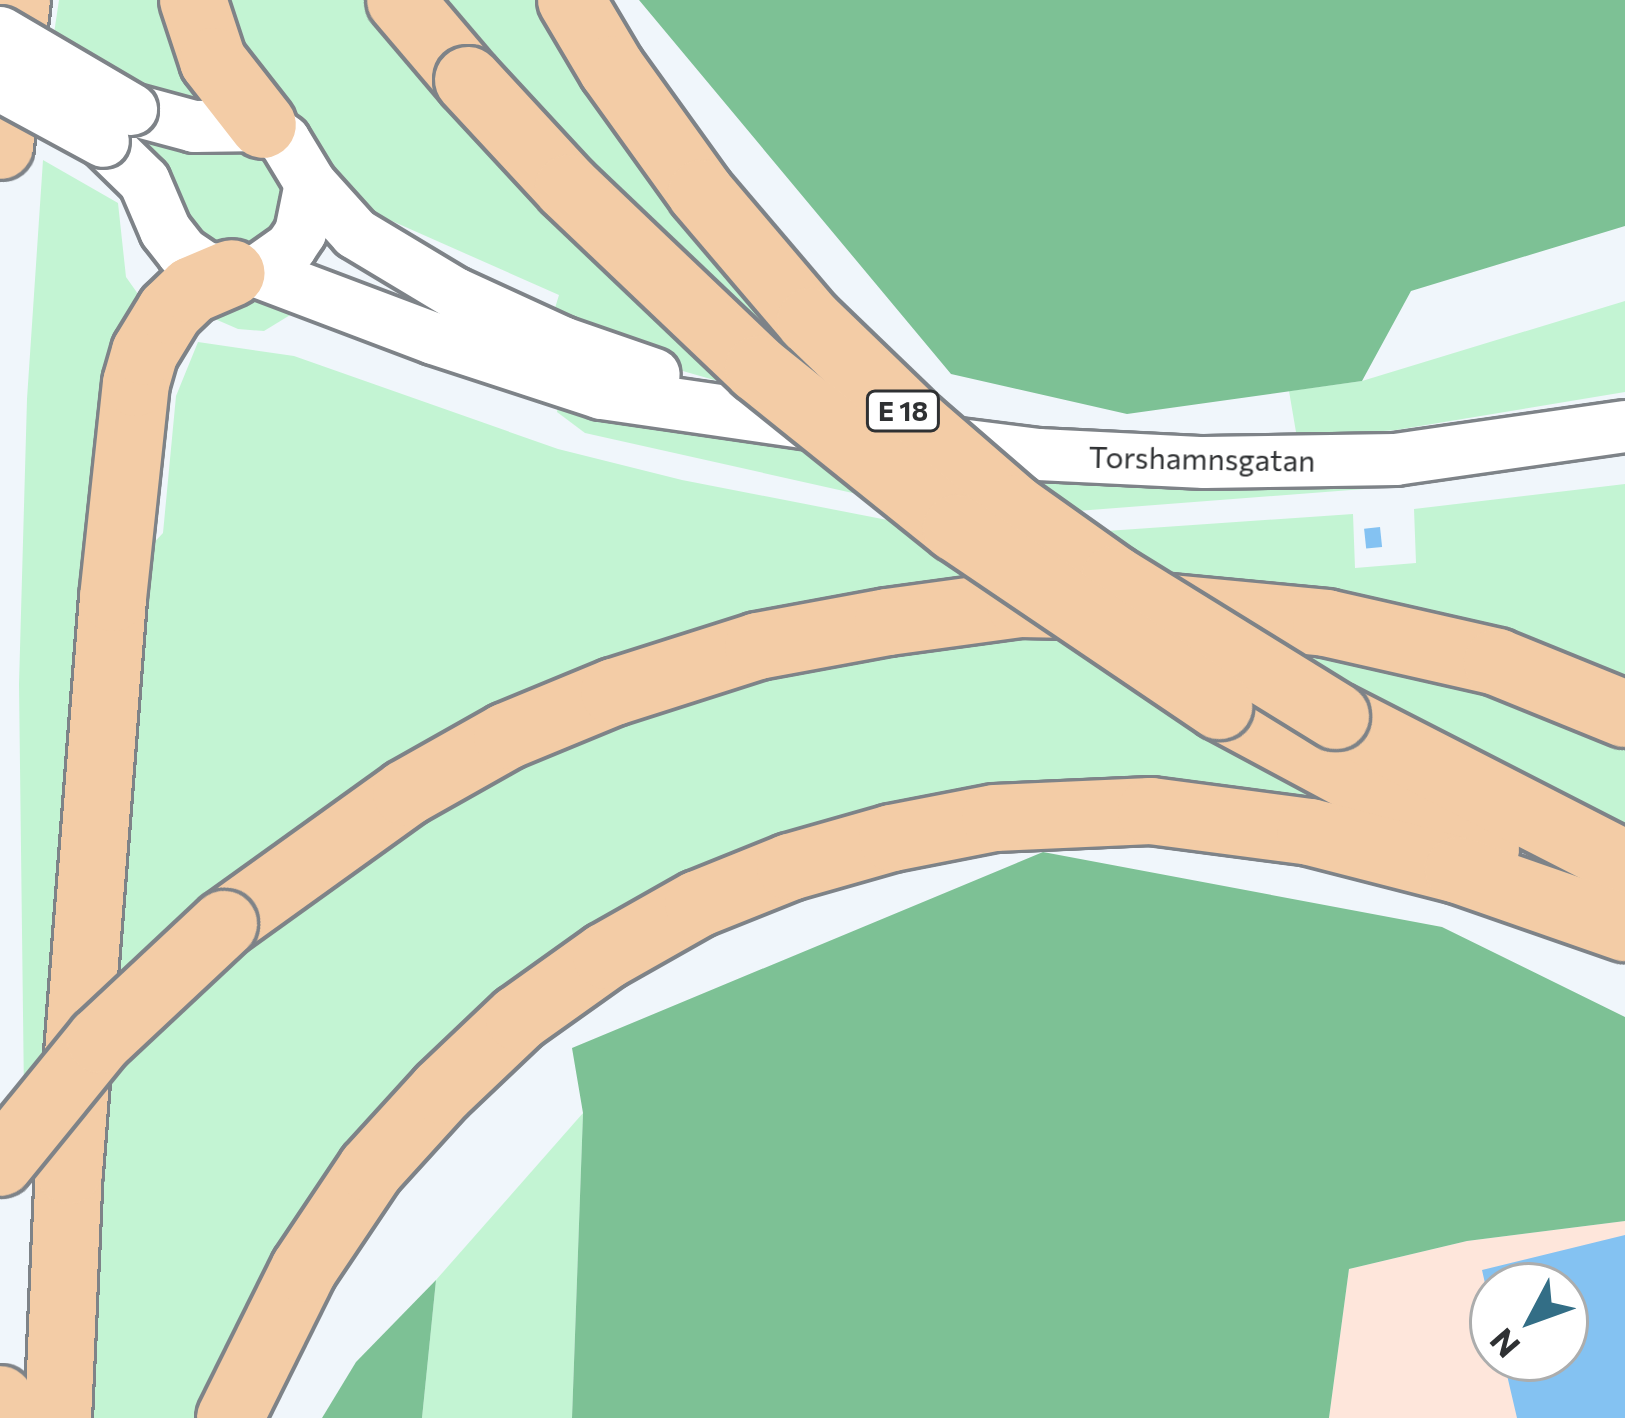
<!DOCTYPE html>
<style>
body{margin:0}
#map{position:relative;width:1625px;height:1418px;overflow:hidden;background:#f0f6fb;font-family:Commissioner,sans-serif}
div>[style]{position:absolute}
.commercial>*{inset:0;background:#fee6db}
.green>*{inset:0;background:#c3f4d3}
.forest>*{inset:0;background:#7dc195}
.building>*{inset:0;background:#84c2f2;transform-origin:0 0}
.roads{filter:drop-shadow(3px 0 #7e8388) drop-shadow(-3px 0 #7e8388) drop-shadow(0 3px #7e8388) drop-shadow(0 -3px #7e8388)}
.secondary>*{height:51px;margin:-25.5px;padding:0 25.5px;transform-origin:25.5px;border-radius:25.5px;background:#fff}
.highway>*{height:66px;margin:-33px;padding:0 33px;transform-origin:33px;border-radius:33px;background:#f3cca6}
.bridges{filter:drop-shadow(3px 0 #7e8388) drop-shadow(-3px 0 #7e8388) drop-shadow(0 3px #7e8388) drop-shadow(0 -3px #7e8388)}
.secondary-bridge>*{height:51px;margin:-25.5px;padding:0 25.5px;transform-origin:25.5px;border-radius:25.5px;background:#fff}
.highway-bridge>*{height:66px;margin:-33px;padding:0 33px;transform-origin:33px;border-radius:33px;background:#f3cca6}
span{translate:-50% -50%;white-space:nowrap;text-align:center;line-height:1.15;-webkit-text-stroke:9px #fff;paint-order:stroke}
.shield-label span{padding:3px 9px;background:#fff;border:3px solid;border-radius:9px;-webkit-text-stroke-width:0}
.shield-label{font-size:27px;color:#2f3133;font-weight:700}
.street-label{font-size:30px;color:#2f3133}
.north{position:absolute;left:1469px;top:1262px;width:120px;height:120px;box-sizing:border-box;background:#fff;border:3px solid #acadad;border-radius:50%;rotate:229deg;font-size:33px;font-weight:700;line-height:48px;text-align:center;color:#2f3133}
.north::after{content:'';display:block;margin:auto;width:42px;height:54px;background:#336e86;clip-path:polygon(50% 0,100% 100%,50% 72%,0 100%)}
</style>
<div id="map">
<div class="commercial">
<div style="clip-path:polygon(evenodd,1625px 1221px,1625px 1418px,1329px 1418px,1349px 1269px,1467px 1241px,1625px 1221px,1493px 1286px,1565px 1286px,1565px 1358px,1493px 1358px,1493px 1286px)"></div>
</div>
<div class="green">
<div style="clip-path:polygon(59px 0,179px 0,223px 104px,161px 100px,53px 40px)"></div>
<div style="clip-path:polygon(209px 0,366px 0,441px 88px,742px 388px,641px 359px,555px 308px,559px 295px,340px 198px,322px 149px,282px 109px)"></div>
<div style="clip-path:polygon(431px 0,546px 0,870px 410px,728px 314px)"></div>
<div style="clip-path:polygon(128px 131px,255px 151px,280px 176px,282px 217px,270px 234px,238px 251px,205px 242px,185px 216px,163px 166px)"></div>
<div style="clip-path:polygon(43px 160px,118px 203px,126px 277px,150px 311px,59px 1055px,24px 1096px,19px 684px,27px 399px)"></div>
<div style="clip-path:polygon(269px 294px,300px 309px,264px 331px,238px 329px,192px 309px,207px 298px)"></div>
<div style="clip-path:polygon(1625px 301px,1625px 392px,1396px 430px,1297px 438px,1289px 391px,1362px 381px)"></div>
<div style="clip-path:polygon(198px 342px,294px 356px,558px 449px,682px 480px,908px 524px,991px 587px,642px 659px,94px 1013px,146px 551px,163px 533px,176px 396px)"></div>
<div style="clip-path:polygon(558px 403px,813px 448px,875px 498px,585px 433px,557px 412px)"></div>
<div style="clip-path:polygon(1016px 477px,1362px 483px,1364px 489px,1064px 512px)"></div>
<div style="clip-path:polygon(1625px 484px,1625px 680px,1168px 583px,1092px 532px,1353px 514px,1355px 568px,1416px 563px,1414px 509px)"></div>
<div style="clip-path:polygon(1055px 630px,1356px 813px,995px 800px,518px 998px,214px 1418px,75px 1418px,89px 1091px,142px 1035px,354px 859px,534px 758px,643px 713px,759px 676px,898px 649px)"></div>
<div style="clip-path:polygon(1262px 643px,1540px 706px,1625px 741px,1625px 829px)"></div>
<div style="clip-path:polygon(583px 1113px,572px 1418px,422px 1418px,436px 1280px)"></div>
</div>
<div class="forest">
<div style="clip-path:polygon(639px 0,1625px 0,1625px 226px,1411px 291px,1362px 381px,1127px 414px,951px 374px)"></div>
<div style="clip-path:polygon(1043px 852px,1442px 927px,1625px 1017px,1625px 1221px,1467px 1241px,1349px 1269px,1329px 1418px,572px 1418px,583px 1113px,572px 1048px)"></div>
<div style="clip-path:polygon(436px 1280px,422px 1418px,322px 1418px,356px 1362px)"></div>
</div>
<div class="building">
<div style="left:1380px;top:527px;width:20px;height:16px;rotate:84deg"></div>
<div style="clip-path:polygon(1625px 1235px,1625px 1418px,1517px 1418px,1503px 1358px,1565px 1358px,1565px 1286px,1493px 1286px,1491px 1310px,1482px 1270px)"></div>
</div>
<div class="roads">
<div class="secondary">
<div style="left:103px;top:141px;width:57px;rotate:44.3deg"></div>
<div style="left:144px;top:181px;width:53px;rotate:66.8deg"></div>
<div style="left:165px;top:230px;width:28px;rotate:52deg"></div>
<div style="left:182px;top:252px;width:29px;rotate:34deg"></div>
<div style="left:206px;top:268px;width:50px;rotate:3.4deg"></div>
<div style="left:256px;top:271px;width:42px;rotate:-35.2deg"></div>
<div style="left:290px;top:247px;width:18px;rotate:-56deg"></div>
<div style="left:300px;top:232px;width:50px;rotate:-78.5deg"></div>
<div style="left:310px;top:183px;width:50px;rotate:-121.2deg"></div>
<div style="left:284px;top:140px;width:26px;rotate:-144deg"></div>
<div style="left:263px;top:125px;width:69px;rotate:179.2deg"></div>
<div style="left:194px;top:126px;width:65px;rotate:-164.9deg"></div>
<div style="left:310px;top:183px;width:67px;rotate:48deg"></div>
<div style="left:355px;top:233px;width:117px;rotate:31deg"></div>
<div style="left:455px;top:293px;width:118px;rotate:24.6deg"></div>
<div style="left:562px;top:342px;width:97px;rotate:19.2deg"></div>
<div style="left:256px;top:271px;width:189px;rotate:20.7deg"></div>
<div style="left:433px;top:338px;width:177px;rotate:18.1deg"></div>
<div style="left:601px;top:393px;width:232px;rotate:8.2deg"></div>
<div style="left:927px;top:440px;width:112px;rotate:7.2deg"></div>
<div style="left:1038px;top:454px;width:166px;rotate:2.8deg"></div>
<div style="left:1204px;top:462px;width:191px;rotate:-0.9deg"></div>
<div style="left:1395px;top:459px;width:232px;rotate:-8.2deg"></div>
</div>
<div class="highway">
<div style="left:193px;top:0;width:64px;rotate:71.8deg"></div>
<div style="left:213px;top:61px;width:81px;rotate:52deg"></div>
<div style="left:400px;top:0;width:105px;rotate:49.6deg"></div>
<div style="left:0;top:146px;width:147px;rotate:-83.4deg"></div>
<div style="left:1219px;top:706px;width:303px;rotate:28.2deg"></div>
<div style="left:1336px;top:716px;width:325px;rotate:27.1deg"></div>
<div style="left:224px;top:924px;width:224px;rotate:-35.7deg"></div>
<div style="left:406px;top:793px;width:116px;rotate:-29.4deg"></div>
<div style="left:507px;top:736px;width:116px;rotate:-22.4deg"></div>
<div style="left:614px;top:692px;width:151px;rotate:-17.7deg"></div>
<div style="left:758px;top:646px;width:132px;rotate:-10.5deg"></div>
<div style="left:888px;top:622px;width:133px;rotate:-7.8deg"></div>
<div style="left:1020px;top:604px;width:141px;rotate:1.2deg"></div>
<div style="left:1161px;top:607px;width:166px;rotate:5.5deg"></div>
<div style="left:1326px;top:623px;width:175px;rotate:12.8deg"></div>
<div style="left:1497px;top:662px;width:138px;rotate:22.1deg"></div>
<div style="left:0;top:1399px;width:19px;rotate:87deg"></div>
<div style="left:58px;top:1418px;width:247px;rotate:-87.5deg"></div>
<div style="left:69px;top:1171px;width:575px;rotate:-85.61deg"></div>
<div style="left:113px;top:598px;width:216px;rotate:-83.9deg"></div>
<div style="left:136px;top:383px;width:32px;rotate:-74deg"></div>
<div style="left:145px;top:352px;width:48px;rotate:-58.6deg"></div>
<div style="left:170px;top:311px;width:30px;rotate:-44deg"></div>
<div style="left:192px;top:290px;width:43px;rotate:-23deg"></div>
<div style="left:230px;top:1418px;width:166px;rotate:-63.6deg"></div>
<div style="left:304px;top:1269px;width:120px;rotate:-56.2deg"></div>
<div style="left:371px;top:1169px;width:105px;rotate:-47.7deg"></div>
<div style="left:442px;top:1091px;width:106px;rotate:-43.5deg"></div>
<div style="left:519px;top:1018px;width:107px;rotate:-35.5deg"></div>
<div style="left:606px;top:956px;width:106px;rotate:-29.5deg"></div>
<div style="left:698px;top:904px;width:99px;rotate:-21.9deg"></div>
<div style="left:790px;top:867px;width:106px;rotate:-15.9deg"></div>
<div style="left:892px;top:838px;width:105px;rotate:-11deg"></div>
<div style="left:995px;top:818px;width:156px;rotate:-2.6deg"></div>
<div style="left:1151px;top:811px;width:160px;rotate:7.5deg"></div>
<div style="left:1310px;top:832px;width:153px;rotate:14.4deg"></div>
<div style="left:1458px;top:870px;width:177px;rotate:19.2deg"></div>
</div>
</div>
<div class="bridges">
<div class="secondary-bridge">
<div style="left:0;top:32px;width:152px;rotate:30.4deg"></div>
<div style="left:0;top:85px;width:117px;rotate:28.5deg"></div>
</div>
<div class="highway-bridge">
<div style="left:571px;top:0;width:80px;rotate:59.3deg"></div>
<div style="left:612px;top:69px;width:153px;rotate:54.3deg"></div>
<div style="left:701px;top:193px;width:168px;rotate:49.6deg"></div>
<div style="left:810px;top:321px;width:149px;rotate:43.9deg"></div>
<div style="left:917px;top:424px;width:128px;rotate:40.9deg"></div>
<div style="left:1014px;top:508px;width:123px;rotate:35.4deg"></div>
<div style="left:1114px;top:579px;width:261px;rotate:31.7deg"></div>
<div style="left:468px;top:80px;width:147px;rotate:47.2deg"></div>
<div style="left:568px;top:188px;width:262px;rotate:43.6deg"></div>
<div style="left:758px;top:369px;width:254px;rotate:38.8deg"></div>
<div style="left:956px;top:528px;width:318px;rotate:34.1deg"></div>
<div style="left:0;top:1163px;width:159px;rotate:-50.9deg"></div>
<div style="left:100px;top:1040px;width:170px;rotate:-43.1deg"></div>
</div>
</div>
<div class="shield-label">
<span style="left:903px;top:411px">E 18</span>
</div>
<div class="street-label">
<span style="left:1202px;top:458px;rotate:1deg">Torshamnsgatan</span>
</div>
<div class="north">N</div>
</div>
